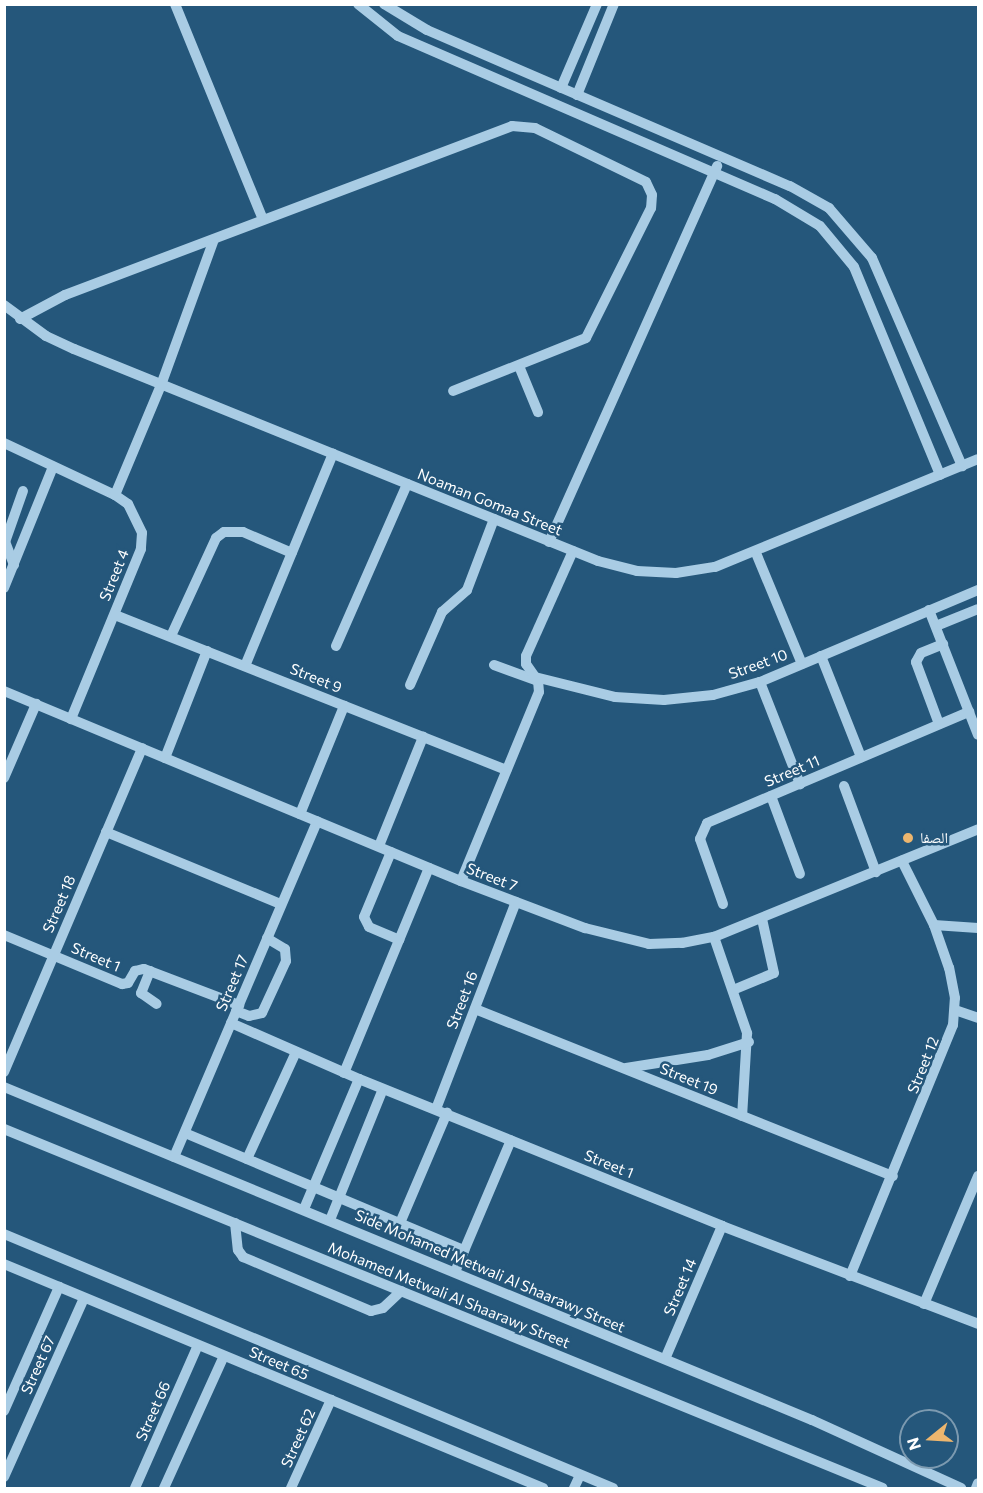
<!DOCTYPE html>
<meta charset="utf-8">
<style>
body{margin:0}
#map{position:relative;width:983px;height:1493px;overflow:hidden;background:#25577b;font-family:Commissioner,"Noto Naskh Arabic",sans-serif}
div>[style]{position:absolute}
.minor>*{height:10px;margin:-5px;padding:0 5px;transform-origin:5px;border-radius:5px;background:#a9cce4}
.dots>*{width:16px;height:16px;translate:-50% -50%;box-sizing:border-box;border:3px solid #25577b;border-radius:50%}
span{translate:-50% -50%;white-space:nowrap;text-align:center;line-height:1.15;-webkit-text-stroke:5px #25577b;paint-order:stroke}
.street-label{font-size:15px;color:#fff}
.poi-label{font-size:15px;color:#fff}
.left{translate:0 -50%;text-align:left}
.frame{position:absolute;inset:0;border:6px solid #fff;pointer-events:none}
.north{position:absolute;left:899px;top:1409px;width:60px;height:60px;box-sizing:border-box;background:#25577b;border:2px solid #7c9ab0;border-radius:50%;rotate:252deg;font-size:16px;font-weight:700;line-height:24px;text-align:center;color:#fff}
.north::after{content:'';display:block;margin:auto;width:21px;height:27px;background:#edb66e;clip-path:polygon(50% 0,100% 100%,50% 72%,0 100%)}
</style>
<div id="map">
<div class="minor">
<div style="left:175px;top:4px;width:233px;rotate:67.8deg"></div>
<div style="left:358px;top:4px;width:51px;rotate:38.7deg"></div>
<div style="left:398px;top:36px;width:411px;rotate:23.4deg"></div>
<div style="left:775px;top:199px;width:52px;rotate:31deg"></div>
<div style="left:820px;top:226px;width:53px;rotate:50.3deg"></div>
<div style="left:854px;top:267px;width:225px;rotate:67.5deg"></div>
<div style="left:384px;top:4px;width:50px;rotate:31.2deg"></div>
<div style="left:427px;top:30px;width:395px;rotate:23.3deg"></div>
<div style="left:790px;top:186px;width:45px;rotate:29.4deg"></div>
<div style="left:829px;top:208px;width:66px;rotate:49.3deg"></div>
<div style="left:872px;top:258px;width:227px;rotate:66.6deg"></div>
<div style="left:561px;top:88px;width:91px;rotate:-66.8deg"></div>
<div style="left:577px;top:95px;width:98px;rotate:-67.9deg"></div>
<div style="left:4px;top:305px;width:52px;rotate:36.4deg"></div>
<div style="left:46px;top:336px;width:31px;rotate:25deg"></div>
<div style="left:74px;top:349px;width:565px;rotate:22.03deg"></div>
<div style="left:598px;top:561px;width:40px;rotate:14.4deg"></div>
<div style="left:637px;top:571px;width:39px;rotate:3deg"></div>
<div style="left:676px;top:573px;width:39px;rotate:-9deg"></div>
<div style="left:715px;top:567px;width:284px;rotate:-22.3deg"></div>
<div style="left:20px;top:319px;width:51px;rotate:-28.1deg"></div>
<div style="left:65px;top:295px;width:478px;rotate:-20.7deg"></div>
<div style="left:512px;top:126px;width:23px;rotate:5deg"></div>
<div style="left:535px;top:128px;width:123px;rotate:25.9deg"></div>
<div style="left:646px;top:182px;width:14px;rotate:65deg"></div>
<div style="left:652px;top:195px;width:13px;rotate:94deg"></div>
<div style="left:651px;top:208px;width:145px;rotate:116.6deg"></div>
<div style="left:586px;top:338px;width:143px;rotate:158.3deg"></div>
<div style="left:519px;top:366px;width:50px;rotate:67.6deg"></div>
<div style="left:4px;top:443px;width:123px;rotate:25.1deg"></div>
<div style="left:115px;top:495px;width:16px;rotate:35deg"></div>
<div style="left:128px;top:504px;width:32px;rotate:64deg"></div>
<div style="left:142px;top:533px;width:16px;rotate:94deg"></div>
<div style="left:141px;top:549px;width:184px;rotate:112.4deg"></div>
<div style="left:115px;top:495px;width:119px;rotate:-67.3deg"></div>
<div style="left:161px;top:385px;width:155px;rotate:-70deg"></div>
<div style="left:549px;top:542px;width:412px;rotate:-65.9deg"></div>
<div style="left:756px;top:553px;width:120px;rotate:67.5deg"></div>
<div style="left:14px;top:565px;width:25px;rotate:-111deg"></div>
<div style="left:5px;top:542px;width:54px;rotate:-70.6deg"></div>
<div style="left:4px;top:588px;width:131px;rotate:-68deg"></div>
<div style="left:929px;top:610px;width:134px;rotate:68.6deg"></div>
<div style="left:115px;top:615px;width:421px;rotate:21.6deg"></div>
<div style="left:936px;top:626px;width:45px;rotate:-22deg"></div>
<div style="left:171px;top:636px;width:108px;rotate:-65.3deg"></div>
<div style="left:216px;top:538px;width:10px;rotate:-37deg"></div>
<div style="left:224px;top:532px;width:19px"></div>
<div style="left:243px;top:532px;width:53px;rotate:23.2deg"></div>
<div style="left:336px;top:646px;width:177px;rotate:-66.3deg"></div>
<div style="left:821px;top:656px;width:109px;rotate:68.4deg"></div>
<div style="left:494px;top:665px;width:47px;rotate:20deg"></div>
<div style="left:245px;top:666px;width:230px;rotate:-67.5deg"></div>
<div style="left:535px;top:677px;width:82px;rotate:14deg"></div>
<div style="left:615px;top:697px;width:49px;rotate:3.5deg"></div>
<div style="left:664px;top:700px;width:49px;rotate:-5.8deg"></div>
<div style="left:713px;top:695px;width:49px;rotate:-15.5deg"></div>
<div style="left:760px;top:682px;width:237px;rotate:-22.9deg"></div>
<div style="left:760px;top:682px;width:110px;rotate:68.6deg"></div>
<div style="left:410px;top:685px;width:80px;rotate:-66.3deg"></div>
<div style="left:442px;top:612px;width:33px;rotate:-41deg"></div>
<div style="left:467px;top:590px;width:76px;rotate:-69.2deg"></div>
<div style="left:4px;top:691px;width:495px;rotate:22.6deg"></div>
<div style="left:461px;top:881px;width:133px;rotate:20.8deg"></div>
<div style="left:585px;top:928px;width:66px;rotate:14deg"></div>
<div style="left:649px;top:944px;width:33px;rotate:-2deg"></div>
<div style="left:682px;top:943px;width:33px;rotate:-11deg"></div>
<div style="left:714px;top:937px;width:285px;rotate:-22.2deg"></div>
<div style="left:939px;top:724px;width:66px;rotate:-110.4deg"></div>
<div style="left:916px;top:662px;width:10px;rotate:-61deg"></div>
<div style="left:921px;top:653px;width:24px;rotate:-22deg"></div>
<div style="left:165px;top:758px;width:115px;rotate:-68.6deg"></div>
<div style="left:4px;top:778px;width:81px;rotate:-66.6deg"></div>
<div style="left:844px;top:786px;width:92px;rotate:69.6deg"></div>
<div style="left:771px;top:796px;width:83px;rotate:69.6deg"></div>
<div style="left:300px;top:814px;width:117px;rotate:-67.8deg"></div>
<div style="left:106px;top:832px;width:189px;rotate:22.4deg"></div>
<div style="left:379px;top:846px;width:118px;rotate:-68deg"></div>
<div style="left:391px;top:852px;width:70px;rotate:112.6deg"></div>
<div style="left:364px;top:917px;width:11px;rotate:63deg"></div>
<div style="left:369px;top:927px;width:33px;rotate:23deg"></div>
<div style="left:461px;top:881px;width:204px;rotate:-67.6deg"></div>
<div style="left:539px;top:692px;width:11px;rotate:-95deg"></div>
<div style="left:538px;top:681px;width:21px;rotate:-125deg"></div>
<div style="left:526px;top:664px;width:8px;rotate:-90deg"></div>
<div style="left:526px;top:656px;width:115px;rotate:-65.9deg"></div>
<div style="left:723px;top:904px;width:69px;rotate:-109.5deg"></div>
<div style="left:700px;top:839px;width:17px;rotate:-66deg"></div>
<div style="left:707px;top:823px;width:285px;rotate:-23deg"></div>
<div style="left:934px;top:925px;width:44px;rotate:3.9deg"></div>
<div style="left:4px;top:935px;width:128px;rotate:22.6deg"></div>
<div style="left:122px;top:984px;width:6px;rotate:-9deg"></div>
<div style="left:128px;top:983px;width:14px;rotate:-60deg"></div>
<div style="left:135px;top:971px;width:9px;rotate:-13deg"></div>
<div style="left:144px;top:969px;width:102px;rotate:20.8deg"></div>
<div style="left:714px;top:937px;width:102px;rotate:71deg"></div>
<div style="left:747px;top:1033px;width:83px;rotate:93.4deg"></div>
<div style="left:150px;top:971px;width:24px;rotate:112deg"></div>
<div style="left:141px;top:993px;width:19px;rotate:35deg"></div>
<div style="left:733px;top:990px;width:44px;rotate:-22.5deg"></div>
<div style="left:774px;top:973px;width:55px;rotate:-102.5deg"></div>
<div style="left:475px;top:1009px;width:450px;rotate:21.8deg"></div>
<div style="left:955px;top:1010px;width:24px;rotate:19deg"></div>
<div style="left:236px;top:1011px;width:14px;rotate:21deg"></div>
<div style="left:249px;top:1016px;width:13px;rotate:-13deg"></div>
<div style="left:262px;top:1013px;width:57px;rotate:-65.2deg"></div>
<div style="left:286px;top:961px;width:12px;rotate:-95deg"></div>
<div style="left:285px;top:949px;width:21px;rotate:-149deg"></div>
<div style="left:231px;top:1023px;width:140px;rotate:23.6deg"></div>
<div style="left:359px;top:1079px;width:392px;rotate:22deg"></div>
<div style="left:722px;top:1226px;width:274px;rotate:20.9deg"></div>
<div style="left:626px;top:1068px;width:83px;rotate:-9deg"></div>
<div style="left:708px;top:1055px;width:43px;rotate:-17.6deg"></div>
<div style="left:4px;top:1072px;width:352px;rotate:-66.9deg"></div>
<div style="left:344px;top:1073px;width:222px;rotate:-67.5deg"></div>
<div style="left:4px;top:1087px;width:874px;rotate:22.4deg"></div>
<div style="left:812px;top:1420px;width:164px;rotate:24.5deg"></div>
<div style="left:436px;top:1109px;width:222px;rotate:-68.9deg"></div>
<div style="left:4px;top:1129px;width:949px;rotate:22.22deg"></div>
<div style="left:185px;top:1133px;width:303px;rotate:22.8deg"></div>
<div style="left:174px;top:1157px;width:365px;rotate:-66.9deg"></div>
<div style="left:247px;top:1159px;width:118px;rotate:-65.4deg"></div>
<div style="left:304px;top:1209px;width:141px;rotate:-67.1deg"></div>
<div style="left:330px;top:1220px;width:141px;rotate:-68deg"></div>
<div style="left:235px;top:1223px;width:27px;rotate:84deg"></div>
<div style="left:238px;top:1250px;width:9px;rotate:54deg"></div>
<div style="left:243px;top:1257px;width:139px;rotate:22.9deg"></div>
<div style="left:371px;top:1311px;width:12px;rotate:-14deg"></div>
<div style="left:383px;top:1308px;width:25px;rotate:-43deg"></div>
<div style="left:400px;top:1223px;width:120px;rotate:-66.9deg"></div>
<div style="left:4px;top:1234px;width:660px;rotate:22.64deg"></div>
<div style="left:4px;top:1264px;width:584px;rotate:22.57deg"></div>
<div style="left:455px;top:1272px;width:143px;rotate:-67deg"></div>
<div style="left:850px;top:1276px;width:271px;rotate:-67.7deg"></div>
<div style="left:953px;top:1025px;width:27px;rotate:-86deg"></div>
<div style="left:955px;top:998px;width:31px;rotate:-101deg"></div>
<div style="left:949px;top:968px;width:46px;rotate:-109.2deg"></div>
<div style="left:934px;top:925px;width:72px;rotate:-116.6deg"></div>
<div style="left:924px;top:1304px;width:139px;rotate:-67.1deg"></div>
<div style="left:665px;top:1359px;width:145px;rotate:-66.8deg"></div>
<div style="left:4px;top:1411px;width:136px;rotate:-66.1deg"></div>
<div style="left:4px;top:1477px;width:196px;rotate:-65.9deg"></div>
<div style="left:135px;top:1488px;width:156px;rotate:-66.2deg"></div>
<div style="left:164px;top:1488px;width:145px;rotate:-65.6deg"></div>
<div style="left:291px;top:1488px;width:97px;rotate:-65.6deg"></div>
<div style="left:574px;top:1488px;width:14px;rotate:-65deg"></div>
<div style="left:976px;top:1488px;width:5px;rotate:-68deg"></div>
</div>
<div class="dots">
<div style="left:908px;top:838px;background:#edb66e"></div>
</div>
<div class="street-label">
<span style="left:490px;top:502px;rotate:22deg">Noaman Gomaa Street</span>
<span style="left:114px;top:575px;rotate:-68deg">Street 4</span>
<span style="left:758px;top:664px;rotate:-20deg">Street 10</span>
<span style="left:316px;top:678px;rotate:22deg">Street 9</span>
<span style="left:792px;top:771px;rotate:-23deg">Street 11</span>
<span style="left:492px;top:877px;rotate:21deg">Street 7</span>
<span style="left:59px;top:904px;rotate:-67deg">Street 18</span>
<span style="left:96px;top:957px;rotate:23deg">Street 1</span>
<span style="left:232px;top:983px;rotate:-67deg">Street 17</span>
<span style="left:462px;top:1000px;rotate:-69deg">Street 16</span>
<span style="left:923px;top:1065px;rotate:-68deg">Street 12</span>
<span style="left:689px;top:1079px;rotate:22deg">Street 19</span>
<span style="left:609px;top:1164px;rotate:22deg">Street 1</span>
<span style="left:490px;top:1271px;rotate:23deg">Side Mohamed Metwali Al Shaarawy Street</span>
<span style="left:680px;top:1287px;rotate:-67deg">Street 14</span>
<span style="left:449px;top:1295px;rotate:22deg">Mohamed Metwali Al Shaarawy Street</span>
<span style="left:279px;top:1363px;rotate:23deg">Street 65</span>
<span style="left:38px;top:1365px;rotate:-66deg">Street 67</span>
<span style="left:153px;top:1411px;rotate:-66deg">Street 66</span>
<span style="left:298px;top:1438px;rotate:-66deg">Street 62</span>
</div>
<div class="poi-label">
<span class="left" style="left:920px;top:838px">الصفا</span>
</div>
<div class="frame"></div>
<div class="north">N</div>
</div>
